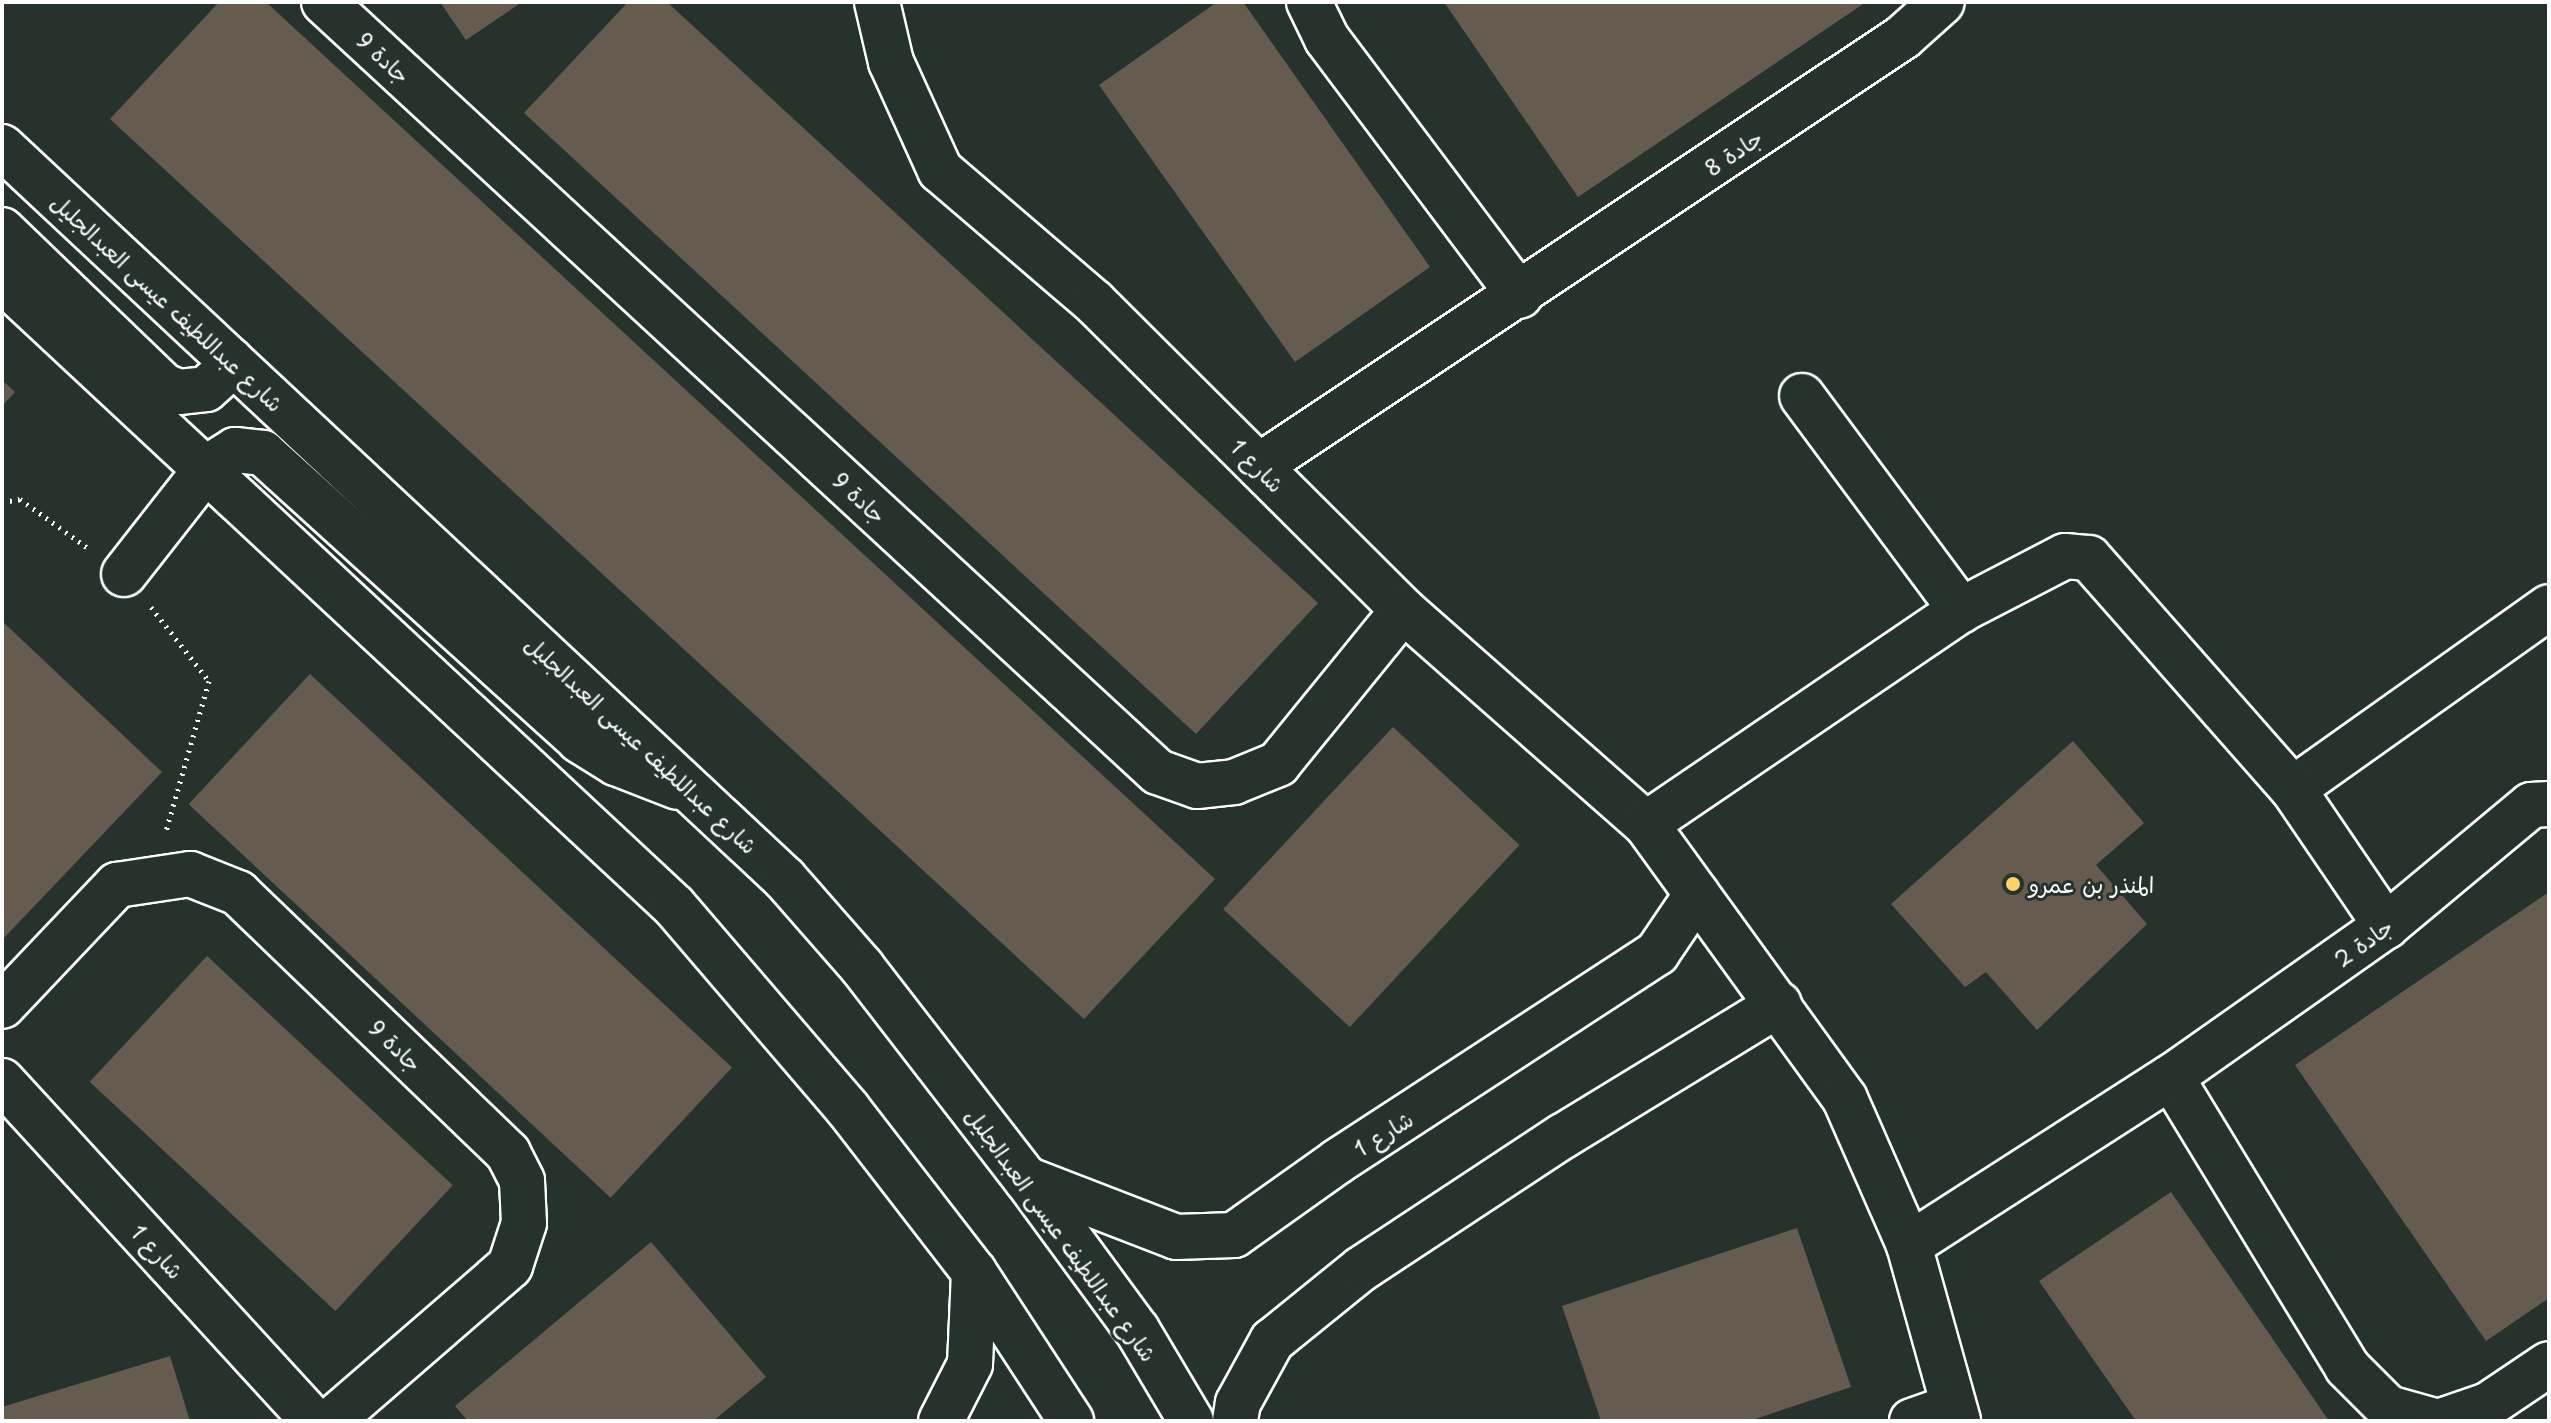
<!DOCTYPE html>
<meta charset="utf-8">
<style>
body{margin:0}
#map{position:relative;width:2551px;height:1423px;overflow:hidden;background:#26332d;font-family:"Playpen Sans","Playpen Sans Arabic",sans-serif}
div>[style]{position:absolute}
.building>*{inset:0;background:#655c4f;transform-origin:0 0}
.path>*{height:5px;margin-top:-2.5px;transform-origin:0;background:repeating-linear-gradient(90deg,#fff 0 2px,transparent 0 8px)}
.roads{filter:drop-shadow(2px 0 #fff) drop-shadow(-2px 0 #fff) drop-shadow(0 2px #fff) drop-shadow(0 -2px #fff)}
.minor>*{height:44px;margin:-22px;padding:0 22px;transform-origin:22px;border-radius:22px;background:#26332d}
.major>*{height:44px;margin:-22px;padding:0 22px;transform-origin:22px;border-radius:22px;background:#26332d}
.dots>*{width:22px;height:22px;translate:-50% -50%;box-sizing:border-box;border:4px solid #26332d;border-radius:50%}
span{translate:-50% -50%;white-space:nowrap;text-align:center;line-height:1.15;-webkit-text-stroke:6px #26332d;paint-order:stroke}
.street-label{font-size:22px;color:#fff}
.poi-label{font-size:22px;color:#fff}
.left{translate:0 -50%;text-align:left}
.frame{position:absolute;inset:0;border:4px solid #fff;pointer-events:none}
</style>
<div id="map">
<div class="building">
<div style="clip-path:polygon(219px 2px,266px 2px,1215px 879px,1084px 1019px,110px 119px)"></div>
<div style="clip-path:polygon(440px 2px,522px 2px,466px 40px)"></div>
<div style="clip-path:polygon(628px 2px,667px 2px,1318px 603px,1196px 734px,524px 113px)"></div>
<div style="clip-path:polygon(1217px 2px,1243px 2px,1430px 267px,1295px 362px,1099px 85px)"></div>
<div style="clip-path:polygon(1444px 2px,1866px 2px,1578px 197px)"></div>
<div style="clip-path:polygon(2px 380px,15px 392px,2px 406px)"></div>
<div style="clip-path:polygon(2px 621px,162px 772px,2px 940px)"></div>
<div style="left:310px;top:674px;width:577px;height:178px;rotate:43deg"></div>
<div style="left:1393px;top:727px;width:173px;height:249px;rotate:43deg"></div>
<div style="clip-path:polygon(2073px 741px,2144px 823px,2096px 865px,2147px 924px,2037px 1030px,1986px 972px,1965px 987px,1891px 904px)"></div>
<div style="clip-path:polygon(2549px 892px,2549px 1298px,2486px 1341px,2295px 1065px)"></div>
<div style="left:207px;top:956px;width:336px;height:172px;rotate:43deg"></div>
<div style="clip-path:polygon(2171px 1192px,2270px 1335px,2329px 1421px,2136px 1421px,2086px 1349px,2039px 1281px)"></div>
<div style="clip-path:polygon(1797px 1228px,1851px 1387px,1749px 1421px,1601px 1421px,1562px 1306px)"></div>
<div style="clip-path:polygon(651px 1242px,766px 1377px,713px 1421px,468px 1421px,455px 1406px)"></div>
<div style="clip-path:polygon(170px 1356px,190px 1421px,2px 1421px,2px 1407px)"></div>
</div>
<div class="path">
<div style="left:2px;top:502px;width:18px;rotate:-9deg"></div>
<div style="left:20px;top:499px;width:85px;rotate:35.9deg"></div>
<div style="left:151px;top:607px;width:94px;rotate:51.9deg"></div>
<div style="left:209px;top:681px;width:156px;rotate:106deg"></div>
</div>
<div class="roads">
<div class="minor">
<div style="left:324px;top:2px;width:1135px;rotate:42.72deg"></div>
<div style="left:1158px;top:772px;width:41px;rotate:19.7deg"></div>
<div style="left:1197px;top:786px;width:37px;rotate:-6deg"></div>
<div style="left:1234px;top:782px;width:48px;rotate:-22.2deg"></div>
<div style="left:1278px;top:764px;width:198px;rotate:-50.9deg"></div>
<div style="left:877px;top:2px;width:62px;rotate:76.9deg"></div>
<div style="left:891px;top:62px;width:119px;rotate:65.6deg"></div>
<div style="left:940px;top:170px;width:203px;rotate:40.6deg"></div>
<div style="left:1094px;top:302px;width:436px;rotate:44.9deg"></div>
<div style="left:1403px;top:610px;width:324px;rotate:41.4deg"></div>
<div style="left:1646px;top:824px;width:339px;rotate:54.1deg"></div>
<div style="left:1845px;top:1099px;width:159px;rotate:66.3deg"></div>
<div style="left:1909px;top:1245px;width:183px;rotate:74.4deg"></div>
<div style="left:1309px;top:2px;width:41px;rotate:64.1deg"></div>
<div style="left:1327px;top:39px;width:321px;rotate:53.1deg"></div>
<div style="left:1802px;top:396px;width:267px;rotate:53.4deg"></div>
<div style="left:1259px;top:466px;width:774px;rotate:-33.67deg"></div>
<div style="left:1903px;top:37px;width:52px;rotate:-41.9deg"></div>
<div style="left:124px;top:574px;width:136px;rotate:-51.9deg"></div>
<div style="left:2293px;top:789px;width:314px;rotate:-35.4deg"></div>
<div style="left:1646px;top:824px;width:381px;rotate:-34.2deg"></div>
<div style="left:1961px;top:610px;width:117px;rotate:-27.4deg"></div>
<div style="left:2065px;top:556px;width:24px;rotate:5deg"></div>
<div style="left:2089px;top:558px;width:308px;rotate:48.6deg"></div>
<div style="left:2293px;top:789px;width:166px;rotate:55.8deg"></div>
<div style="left:2px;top:1006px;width:167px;rotate:-46.5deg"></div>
<div style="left:117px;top:885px;width:74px;rotate:-8.6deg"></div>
<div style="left:190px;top:874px;width:52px;rotate:21.6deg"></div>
<div style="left:238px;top:893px;width:375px;rotate:43.9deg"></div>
<div style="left:508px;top:1153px;width:31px;rotate:63deg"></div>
<div style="left:522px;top:1181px;width:42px;rotate:87.3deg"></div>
<div style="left:524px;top:1223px;width:45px;rotate:108deg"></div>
<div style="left:510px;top:1266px;width:237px;rotate:139.1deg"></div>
<div style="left:2171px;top:1077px;width:339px;rotate:58.7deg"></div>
<div style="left:2347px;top:1367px;width:58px;rotate:45deg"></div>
<div style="left:2388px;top:1408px;width:49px;rotate:15.5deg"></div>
<div style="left:2px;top:1081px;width:461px;rotate:47.5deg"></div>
<div style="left:1026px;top:1179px;width:161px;rotate:21.1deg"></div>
<div style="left:1176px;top:1237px;width:58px;rotate:-2deg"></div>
<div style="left:1234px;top:1235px;width:128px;rotate:-35.4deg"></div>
<div style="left:1338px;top:1161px;width:381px;rotate:-33.1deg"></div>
<div style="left:1657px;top:953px;width:71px;rotate:-55.9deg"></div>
<div style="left:1909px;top:1245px;width:311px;rotate:-32.7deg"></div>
<div style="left:2171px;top:1077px;width:263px;rotate:-35.1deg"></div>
<div style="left:2386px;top:926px;width:189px;rotate:-39.8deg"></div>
<div style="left:2531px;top:805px;width:18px;rotate:-3deg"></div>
<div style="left:941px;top:1421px;width:64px;rotate:-63deg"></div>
<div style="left:970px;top:1364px;width:92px;rotate:-87.5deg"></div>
<div style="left:1235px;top:1421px;width:18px;rotate:-81deg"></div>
<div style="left:1238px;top:1403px;width:71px;rotate:-61.3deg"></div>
<div style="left:1272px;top:1341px;width:114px;rotate:-39deg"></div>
<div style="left:1361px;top:1269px;width:242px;rotate:-33.4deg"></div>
<div style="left:1563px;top:1136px;width:253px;rotate:-31.4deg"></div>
<div style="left:1912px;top:1421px;width:42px;rotate:-19.3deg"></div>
<div style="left:2441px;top:1421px;width:50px;rotate:-18.8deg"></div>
<div style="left:2488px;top:1405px;width:73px;rotate:-33.9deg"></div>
</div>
<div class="major">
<div style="left:2px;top:147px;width:1072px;rotate:43.07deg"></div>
<div style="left:785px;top:879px;width:117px;rotate:48.8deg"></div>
<div style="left:862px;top:967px;width:268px;rotate:52.3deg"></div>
<div style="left:1026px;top:1179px;width:187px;rotate:53.7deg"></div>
<div style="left:1137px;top:1330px;width:106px;rotate:59.3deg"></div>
<div style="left:2px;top:230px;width:225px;rotate:43.9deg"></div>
<div style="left:164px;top:386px;width:16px;rotate:22deg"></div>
<div style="left:179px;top:392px;width:27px;rotate:-6deg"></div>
<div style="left:206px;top:389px;width:25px;rotate:-42deg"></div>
<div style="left:225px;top:372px;width:13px;rotate:-67deg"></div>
<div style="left:2px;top:280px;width:918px;rotate:42.97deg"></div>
<div style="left:674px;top:906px;width:267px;rotate:49.4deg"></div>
<div style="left:848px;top:1109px;width:206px;rotate:52.3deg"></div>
<div style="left:974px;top:1272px;width:178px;rotate:56.9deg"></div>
<div style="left:208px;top:467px;width:32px;rotate:-32deg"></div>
<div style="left:235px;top:450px;width:28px;rotate:6deg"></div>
<div style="left:263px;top:453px;width:427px;rotate:42.2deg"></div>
<div style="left:579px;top:740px;width:44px;rotate:31.9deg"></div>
<div style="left:616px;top:763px;width:66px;rotate:21.2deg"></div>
</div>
</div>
<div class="dots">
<div style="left:2013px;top:884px;background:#ffd166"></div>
</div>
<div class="street-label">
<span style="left:384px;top:57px;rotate:43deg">جادة 9</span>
<span style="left:1733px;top:152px;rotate:-34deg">جادة 8</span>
<span style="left:168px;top:302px;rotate:43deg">شارع عبداللطيف عيسى العبدالجليل</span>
<span style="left:1258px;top:465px;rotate:45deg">شارع 1</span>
<span style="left:860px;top:497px;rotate:43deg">جادة 9</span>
<span style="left:642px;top:744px;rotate:43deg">شارع عبداللطيف عيسى العبدالجليل</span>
<span style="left:2363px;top:942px;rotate:-36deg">جادة 2</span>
<span style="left:396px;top:1045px;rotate:44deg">جادة 9</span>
<span style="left:1383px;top:1133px;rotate:-32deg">شارع 1</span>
<span style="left:1062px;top:1234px;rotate:54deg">شارع عبداللطيف عيسى العبدالجليل</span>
<span style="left:158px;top:1251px;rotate:47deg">شارع 1</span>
</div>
<div class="poi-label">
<span class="left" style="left:2029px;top:884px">المنذر بن عمرو</span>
</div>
<div class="frame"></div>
</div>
